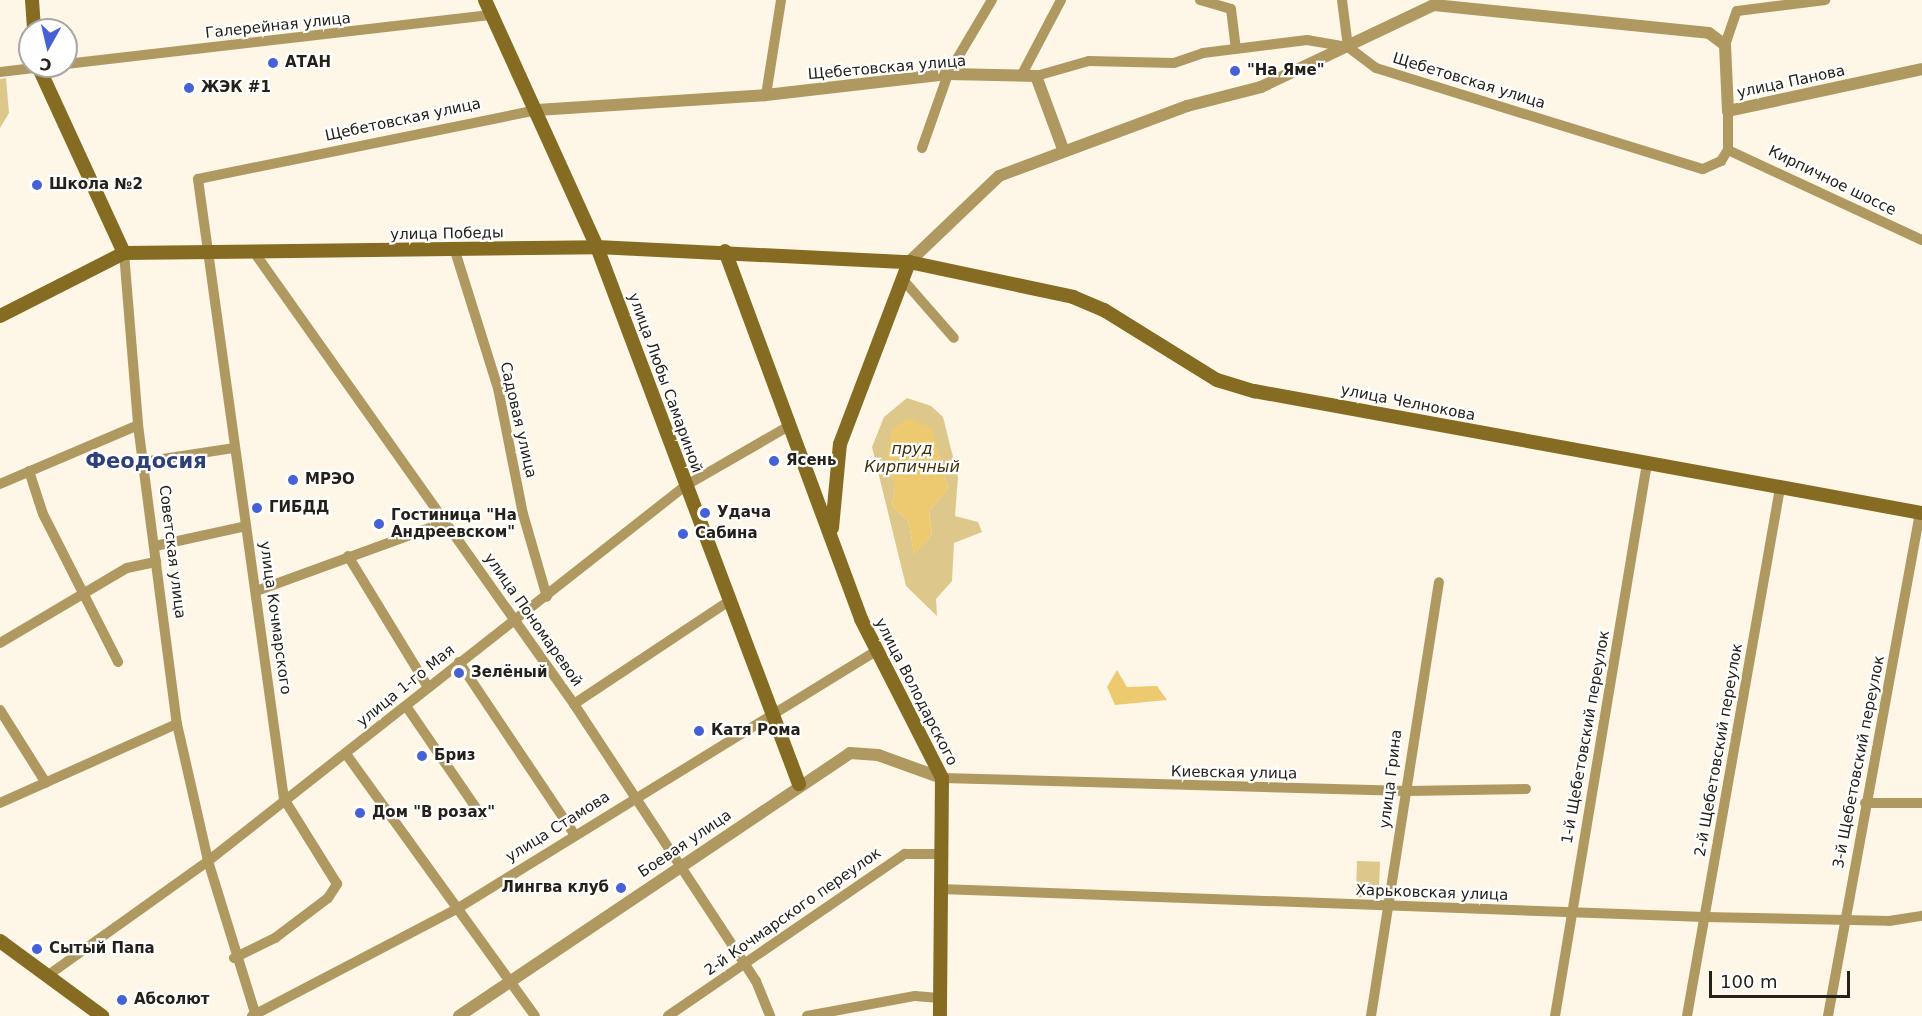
<!DOCTYPE html>
<meta charset="utf-8">
<style>
body{margin:0}
#map{position:relative;width:1922px;height:1016px;overflow:hidden;background:#fef7e7;font-family:"DejaVu Sans",sans-serif}
div>[style]{position:absolute}
.green>*{inset:0;background:#dec78b;transform-origin:0 0}
.water>*{inset:0;background:#edca6f}
.minor>*{height:10px;margin:-5px;padding:0 5px;transform-origin:5px;border-radius:5px;background:#af9961}
.tertiary>*{height:12px;margin:-6px;padding:0 6px;transform-origin:6px;border-radius:6px;background:#af9961}
.secondary>*{height:14px;margin:-7px;padding:0 7px;transform-origin:7px;border-radius:7px;background:#866c22}
.dots>*{width:16px;height:16px;translate:-50% -50%;box-sizing:border-box;border:3px solid #fff;border-radius:50%}
span{translate:-50% -50%;white-space:nowrap;text-align:center;line-height:1.15;-webkit-text-stroke:4.5px #fff;paint-order:stroke}
.street-label{font-size:15px;color:#24211a}
.poi-label{font-size:15px;color:#24211a;font-weight:700}
.left{translate:0 -50%;text-align:left}
.right{translate:-100% -50%;text-align:right}
.water-label{font-size:16px;color:#40320a;font-style:italic}
.district-label{font-size:21px;color:#2f3f79;font-weight:700}
.north{position:absolute;left:18px;top:18px;width:60px;height:60px;box-sizing:border-box;background:#fff;border:2px solid #a7a6a3;border-radius:50%;rotate:188deg;font-size:16px;font-weight:700;line-height:24px;text-align:center;color:#24211a}
.north::after{content:'';display:block;margin:auto;width:21px;height:27px;background:#4561d5;clip-path:polygon(50% 0,100% 100%,50% 72%,0 100%)}
.scale{position:absolute;left:1709px;top:971px;width:141px;height:27px;box-sizing:border-box;border:3px solid #24211a;border-top:0;padding-left:8px;font-size:18px;line-height:21px;white-space:nowrap;color:#24211a;-webkit-text-stroke:4px #fff;paint-order:stroke}
</style>
<div id="map">
<div class="green">
<div style="clip-path:polygon(6px 78px,9px 113px,0 128px,0 79px)"></div>
<div style="clip-path:polygon(evenodd,907px 398px,931px 406px,943px 417px,958px 477px,955px 516px,978px 522px,982px 532px,954px 543px,952px 581px,936px 599px,937px 616px,906px 586px,872px 447px,884px 417px,907px 398px,936px 445px,948px 488px,929px 511px,932px 534px,914px 554px,909px 522px,892px 505px,895px 488px,936px 445px)"></div>
<div style="left:1357px;top:861px;width:23px;height:36px;rotate:2deg"></div>
</div>
<div class="water">
<div style="clip-path:polygon(908px 418px,932px 428px,948px 488px,929px 511px,932px 534px,914px 555px,909px 522px,892px 505px,895px 488px,886px 460px,892px 430px)"></div>
<div style="clip-path:polygon(1117px 670px,1127px 687px,1157px 686px,1167px 700px,1115px 705px,1107px 687px)"></div>
</div>
<div class="minor">
<div style="left:1200px;top:0;width:32px;rotate:16deg"></div>
<div style="left:1231px;top:9px;width:39px;rotate:83deg"></div>
<div style="left:1342px;top:0;width:47px;rotate:82.7deg"></div>
<div style="left:1725px;top:45px;width:36px;rotate:-71deg"></div>
<div style="left:1737px;top:11px;width:89px;rotate:-7.1deg"></div>
<div style="left:66px;top:64px;width:429px;rotate:-6.6deg"></div>
<div style="left:0;top:72px;width:51px;rotate:-6.7deg"></div>
<div style="left:1021px;top:76px;width:86px;rotate:-62.2deg"></div>
<div style="left:1036px;top:76px;width:55px;rotate:-15.8deg"></div>
<div style="left:1089px;top:61px;width:85px;rotate:1.3deg"></div>
<div style="left:1174px;top:63px;width:31px;rotate:-19deg"></div>
<div style="left:1203px;top:53px;width:105px;rotate:-7.1deg"></div>
<div style="left:1307px;top:40px;width:42px;rotate:9.7deg"></div>
<div style="left:1348px;top:47px;width:35px;rotate:37deg"></div>
<div style="left:1376px;top:68px;width:342px;rotate:17.2deg"></div>
<div style="left:1703px;top:169px;width:20px;rotate:-24deg"></div>
<div style="left:1721px;top:161px;width:13px;rotate:-58deg"></div>
<div style="left:1728px;top:150px;width:39px;rotate:-90deg"></div>
<div style="left:766px;top:95px;width:96px;rotate:-81deg"></div>
<div style="left:922px;top:148px;width:78px;rotate:-70.6deg"></div>
<div style="left:948px;top:74px;width:86px;rotate:-59.3deg"></div>
<div style="left:1728px;top:150px;width:214px;rotate:24.9deg"></div>
<div style="left:455px;top:251px;width:144px;rotate:72.6deg"></div>
<div style="left:498px;top:388px;width:128px;rotate:78.8deg"></div>
<div style="left:523px;top:514px;width:86px;rotate:73.9deg"></div>
<div style="left:254px;top:252px;width:554px;rotate:54.7deg"></div>
<div style="left:574px;top:704px;width:331px;rotate:56.7deg"></div>
<div style="left:756px;top:981px;width:38px;rotate:68deg"></div>
<div style="left:124px;top:253px;width:173px;rotate:85.3deg"></div>
<div style="left:138px;top:425px;width:302px;rotate:82.6deg"></div>
<div style="left:177px;top:724px;width:140px;rotate:77.2deg"></div>
<div style="left:208px;top:861px;width:162px;rotate:72.8deg"></div>
<div style="left:905px;top:282px;width:74px;rotate:48.8deg"></div>
<div style="left:143px;top:462px;width:91px;rotate:-8.8deg"></div>
<div style="left:29px;top:471px;width:45px;rotate:72deg"></div>
<div style="left:43px;top:514px;width:166px;rotate:63.1deg"></div>
<div style="left:0;top:484px;width:150px;rotate:-23.1deg"></div>
<div style="left:155px;top:546px;width:93px;rotate:-12.4deg"></div>
<div style="left:348px;top:556px;width:153px;rotate:58.6deg"></div>
<div style="left:259px;top:590px;width:199px;rotate:-20deg"></div>
<div style="left:0;top:643px;width:147px;rotate:-30.6deg"></div>
<div style="left:127px;top:568px;width:30px;rotate:-12deg"></div>
<div style="left:459px;top:662px;width:207px;rotate:56.2deg"></div>
<div style="left:574px;top:704px;width:186px;rotate:-33.6deg"></div>
<div style="left:406px;top:706px;width:132px;rotate:55.5deg"></div>
<div style="left:0;top:710px;width:86px;rotate:57.8deg"></div>
<div style="left:346px;top:754px;width:323px;rotate:54.2deg"></div>
<div style="left:942px;top:778px;width:466px;rotate:1.6deg"></div>
<div style="left:1408px;top:791px;width:118px;rotate:-1deg"></div>
<div style="left:0;top:803px;width:194px;rotate:-24.1deg"></div>
<div style="left:1865px;top:803px;width:57px"></div>
<div style="left:940px;top:889px;width:765px;rotate:2.1deg"></div>
<div style="left:1704px;top:917px;width:185px;rotate:1.2deg"></div>
<div style="left:1889px;top:921px;width:33px;rotate:-9deg"></div>
<div style="left:234px;top:958px;width:46px;rotate:-26deg"></div>
<div style="left:275px;top:938px;width:66px;rotate:-37deg"></div>
<div style="left:328px;top:898px;width:17px;rotate:-57deg"></div>
<div style="left:337px;top:884px;width:100px;rotate:-121.9deg"></div>
<div style="left:284px;top:799px;width:626px;rotate:-97.9deg"></div>
<div style="left:198px;top:179px;width:346px;rotate:-11.5deg"></div>
<div style="left:47px;top:976px;width:198px;rotate:-35.5deg"></div>
<div style="left:208px;top:861px;width:607px;rotate:-38.17deg"></div>
<div style="left:685px;top:486px;width:120px;rotate:-30deg"></div>
<div style="left:252px;top:1016px;width:229px;rotate:-27.6deg"></div>
<div style="left:455px;top:910px;width:493px;rotate:-31.6deg"></div>
<div style="left:668px;top:1016px;width:287px;rotate:-34.4deg"></div>
<div style="left:905px;top:854px;width:36px"></div>
<div style="left:807px;top:1016px;width:110px;rotate:-10.5deg"></div>
<div style="left:915px;top:996px;width:24px;rotate:5deg"></div>
<div style="left:1371px;top:1016px;width:439px;rotate:-81.1deg"></div>
<div style="left:1555px;top:1016px;width:561px;rotate:-80.55deg"></div>
<div style="left:1687px;top:1016px;width:536px;rotate:-80.01deg"></div>
<div style="left:1828px;top:1016px;width:511px;rotate:-79.64deg"></div>
</div>
<div class="tertiary">
<div style="left:537px;top:110px;width:229px;rotate:-3.7deg"></div>
<div style="left:766px;top:95px;width:183px;rotate:-6.6deg"></div>
<div style="left:948px;top:74px;width:88px;rotate:1.3deg"></div>
<div style="left:1036px;top:76px;width:78px;rotate:69.7deg"></div>
<div style="left:909px;top:262px;width:124px;rotate:-43.7deg"></div>
<div style="left:999px;top:176px;width:201px;rotate:-20.4deg"></div>
<div style="left:1187px;top:106px;width:76px;rotate:-14.4deg"></div>
<div style="left:1261px;top:87px;width:191px;rotate:-25.4deg"></div>
<div style="left:1434px;top:5px;width:276px;rotate:5.8deg"></div>
<div style="left:1709px;top:33px;width:20px;rotate:37deg"></div>
<div style="left:1725px;top:45px;width:66px;rotate:87.4deg"></div>
<div style="left:1728px;top:111px;width:198px;rotate:-12.2deg"></div>
<div style="left:459px;top:1016px;width:471px;rotate:-33.9deg"></div>
<div style="left:850px;top:753px;width:28px;rotate:4deg"></div>
<div style="left:878px;top:755px;width:68px;rotate:19.8deg"></div>
</div>
<div class="secondary">
<div style="left:32px;top:0;width:30px;rotate:86deg"></div>
<div style="left:485px;top:0;width:271px;rotate:65.6deg"></div>
<div style="left:597px;top:247px;width:574px;rotate:69.39deg"></div>
<div style="left:38px;top:66px;width:206px;rotate:65.3deg"></div>
<div style="left:725px;top:251px;width:392px;rotate:69.7deg"></div>
<div style="left:861px;top:619px;width:178px;rotate:63deg"></div>
<div style="left:942px;top:778px;width:238px;rotate:90.5deg"></div>
<div style="left:0;top:316px;width:139px;rotate:-26.9deg"></div>
<div style="left:124px;top:253px;width:473px;rotate:-0.7deg"></div>
<div style="left:597px;top:247px;width:312px;rotate:2.8deg"></div>
<div style="left:909px;top:262px;width:168px;rotate:12deg"></div>
<div style="left:1073px;top:297px;width:34px;rotate:23deg"></div>
<div style="left:1104px;top:310px;width:133px;rotate:31.8deg"></div>
<div style="left:1217px;top:380px;width:39px;rotate:17deg"></div>
<div style="left:1254px;top:391px;width:679px;rotate:10.35deg"></div>
<div style="left:832px;top:528px;width:84px;rotate:-84.6deg"></div>
<div style="left:840px;top:444px;width:195px;rotate:-69.2deg"></div>
<div style="left:0;top:941px;width:127px;rotate:36.3deg"></div>
</div>
<div class="dots">
<div style="left:273px;top:63px;background:#4561d5"></div>
<div style="left:1235px;top:71px;background:#4561d5"></div>
<div style="left:189px;top:88px;background:#4561d5"></div>
<div style="left:37px;top:185px;background:#4561d5"></div>
<div style="left:774px;top:461px;background:#4561d5"></div>
<div style="left:293px;top:480px;background:#4561d5"></div>
<div style="left:257px;top:508px;background:#4561d5"></div>
<div style="left:705px;top:513px;background:#4561d5"></div>
<div style="left:379px;top:524px;background:#4561d5"></div>
<div style="left:683px;top:534px;background:#4561d5"></div>
<div style="left:459px;top:673px;background:#4561d5"></div>
<div style="left:699px;top:731px;background:#4561d5"></div>
<div style="left:422px;top:756px;background:#4561d5"></div>
<div style="left:360px;top:813px;background:#4561d5"></div>
<div style="left:621px;top:888px;background:#4561d5"></div>
<div style="left:37px;top:949px;background:#4561d5"></div>
<div style="left:122px;top:1000px;background:#4561d5"></div>
</div>
<div class="street-label">
<span style="left:278px;top:26px;rotate:-6deg">Галерейная улица</span>
<span style="left:887px;top:68px;rotate:-5deg">Щебетовская улица</span>
<span style="left:1469px;top:81px;rotate:17deg">Щебетовская улица</span>
<span style="left:1791px;top:82px;rotate:-12deg">улица Панова</span>
<span style="left:403px;top:120px;rotate:-12deg">Щебетовская улица</span>
<span style="left:1832px;top:181px;rotate:26deg">Кирпичное шоссе</span>
<span style="left:447px;top:234px;rotate:-1deg">улица Победы</span>
<span style="left:665px;top:383px;rotate:70deg">улица Любы Самариной</span>
<span style="left:1408px;top:403px;rotate:11deg">улица Челнокова</span>
<span style="left:518px;top:420px;rotate:77deg">Садовая улица</span>
<span style="left:172px;top:552px;rotate:83deg">Советская улица</span>
<span style="left:275px;top:618px;rotate:82deg">улица Кочмарского</span>
<span style="left:533px;top:620px;rotate:55deg">улица Пономаревой</span>
<span style="left:406px;top:686px;rotate:-39deg">улица 1-го Мая</span>
<span style="left:916px;top:692px;rotate:63deg">улица Володарского</span>
<span style="left:1586px;top:737px;rotate:-80deg">1-й Щебетовский переулок</span>
<span style="left:1719px;top:750px;rotate:-80deg">2-й Щебетовский переулок</span>
<span style="left:1859px;top:762px;rotate:-79deg">3-й Щебетовский переулок</span>
<span style="left:1234px;top:773px;rotate:1deg">Киевская улица</span>
<span style="left:1391px;top:779px;rotate:-83deg">улица Грина</span>
<span style="left:558px;top:827px;rotate:-32deg">улица Стамова</span>
<span style="left:685px;top:844px;rotate:-34deg">Боевая улица</span>
<span style="left:1432px;top:893px;rotate:2deg">Харьковская улица</span>
<span style="left:793px;top:912px;rotate:-35deg">2-й Кочмарского переулок</span>
</div>
<div class="poi-label">
<span class="left" style="left:285px;top:63px">АТАН</span>
<span class="left" style="left:1247px;top:71px">"На Яме"</span>
<span class="left" style="left:201px;top:88px">ЖЭК #1</span>
<span class="left" style="left:49px;top:185px">Школа №2</span>
<span class="left" style="left:786px;top:461px">Ясень</span>
<span class="left" style="left:305px;top:480px">МРЭО</span>
<span class="left" style="left:269px;top:508px">ГИБДД</span>
<span class="left" style="left:717px;top:513px">Удача</span>
<span class="left" style="left:391px;top:524px">Гостиница "На<br>Андреевском"</span>
<span class="left" style="left:695px;top:534px">Сабина</span>
<span class="left" style="left:471px;top:673px">Зелёный</span>
<span class="left" style="left:711px;top:731px">Катя Рома</span>
<span class="left" style="left:434px;top:756px">Бриз</span>
<span class="left" style="left:372px;top:813px">Дом "В розах"</span>
<span class="right" style="left:609px;top:888px">Лингва клуб</span>
<span class="left" style="left:49px;top:949px">Сытый Папа</span>
<span class="left" style="left:134px;top:1000px">Абсолют</span>
</div>
<div class="water-label">
<span style="left:912px;top:458px">пруд<br>Кирпичный</span>
</div>
<div class="district-label">
<span style="left:146px;top:461px">Феодосия</span>
</div>
<div class="north">С</div>
<div class="scale">100 m</div>
</div>
